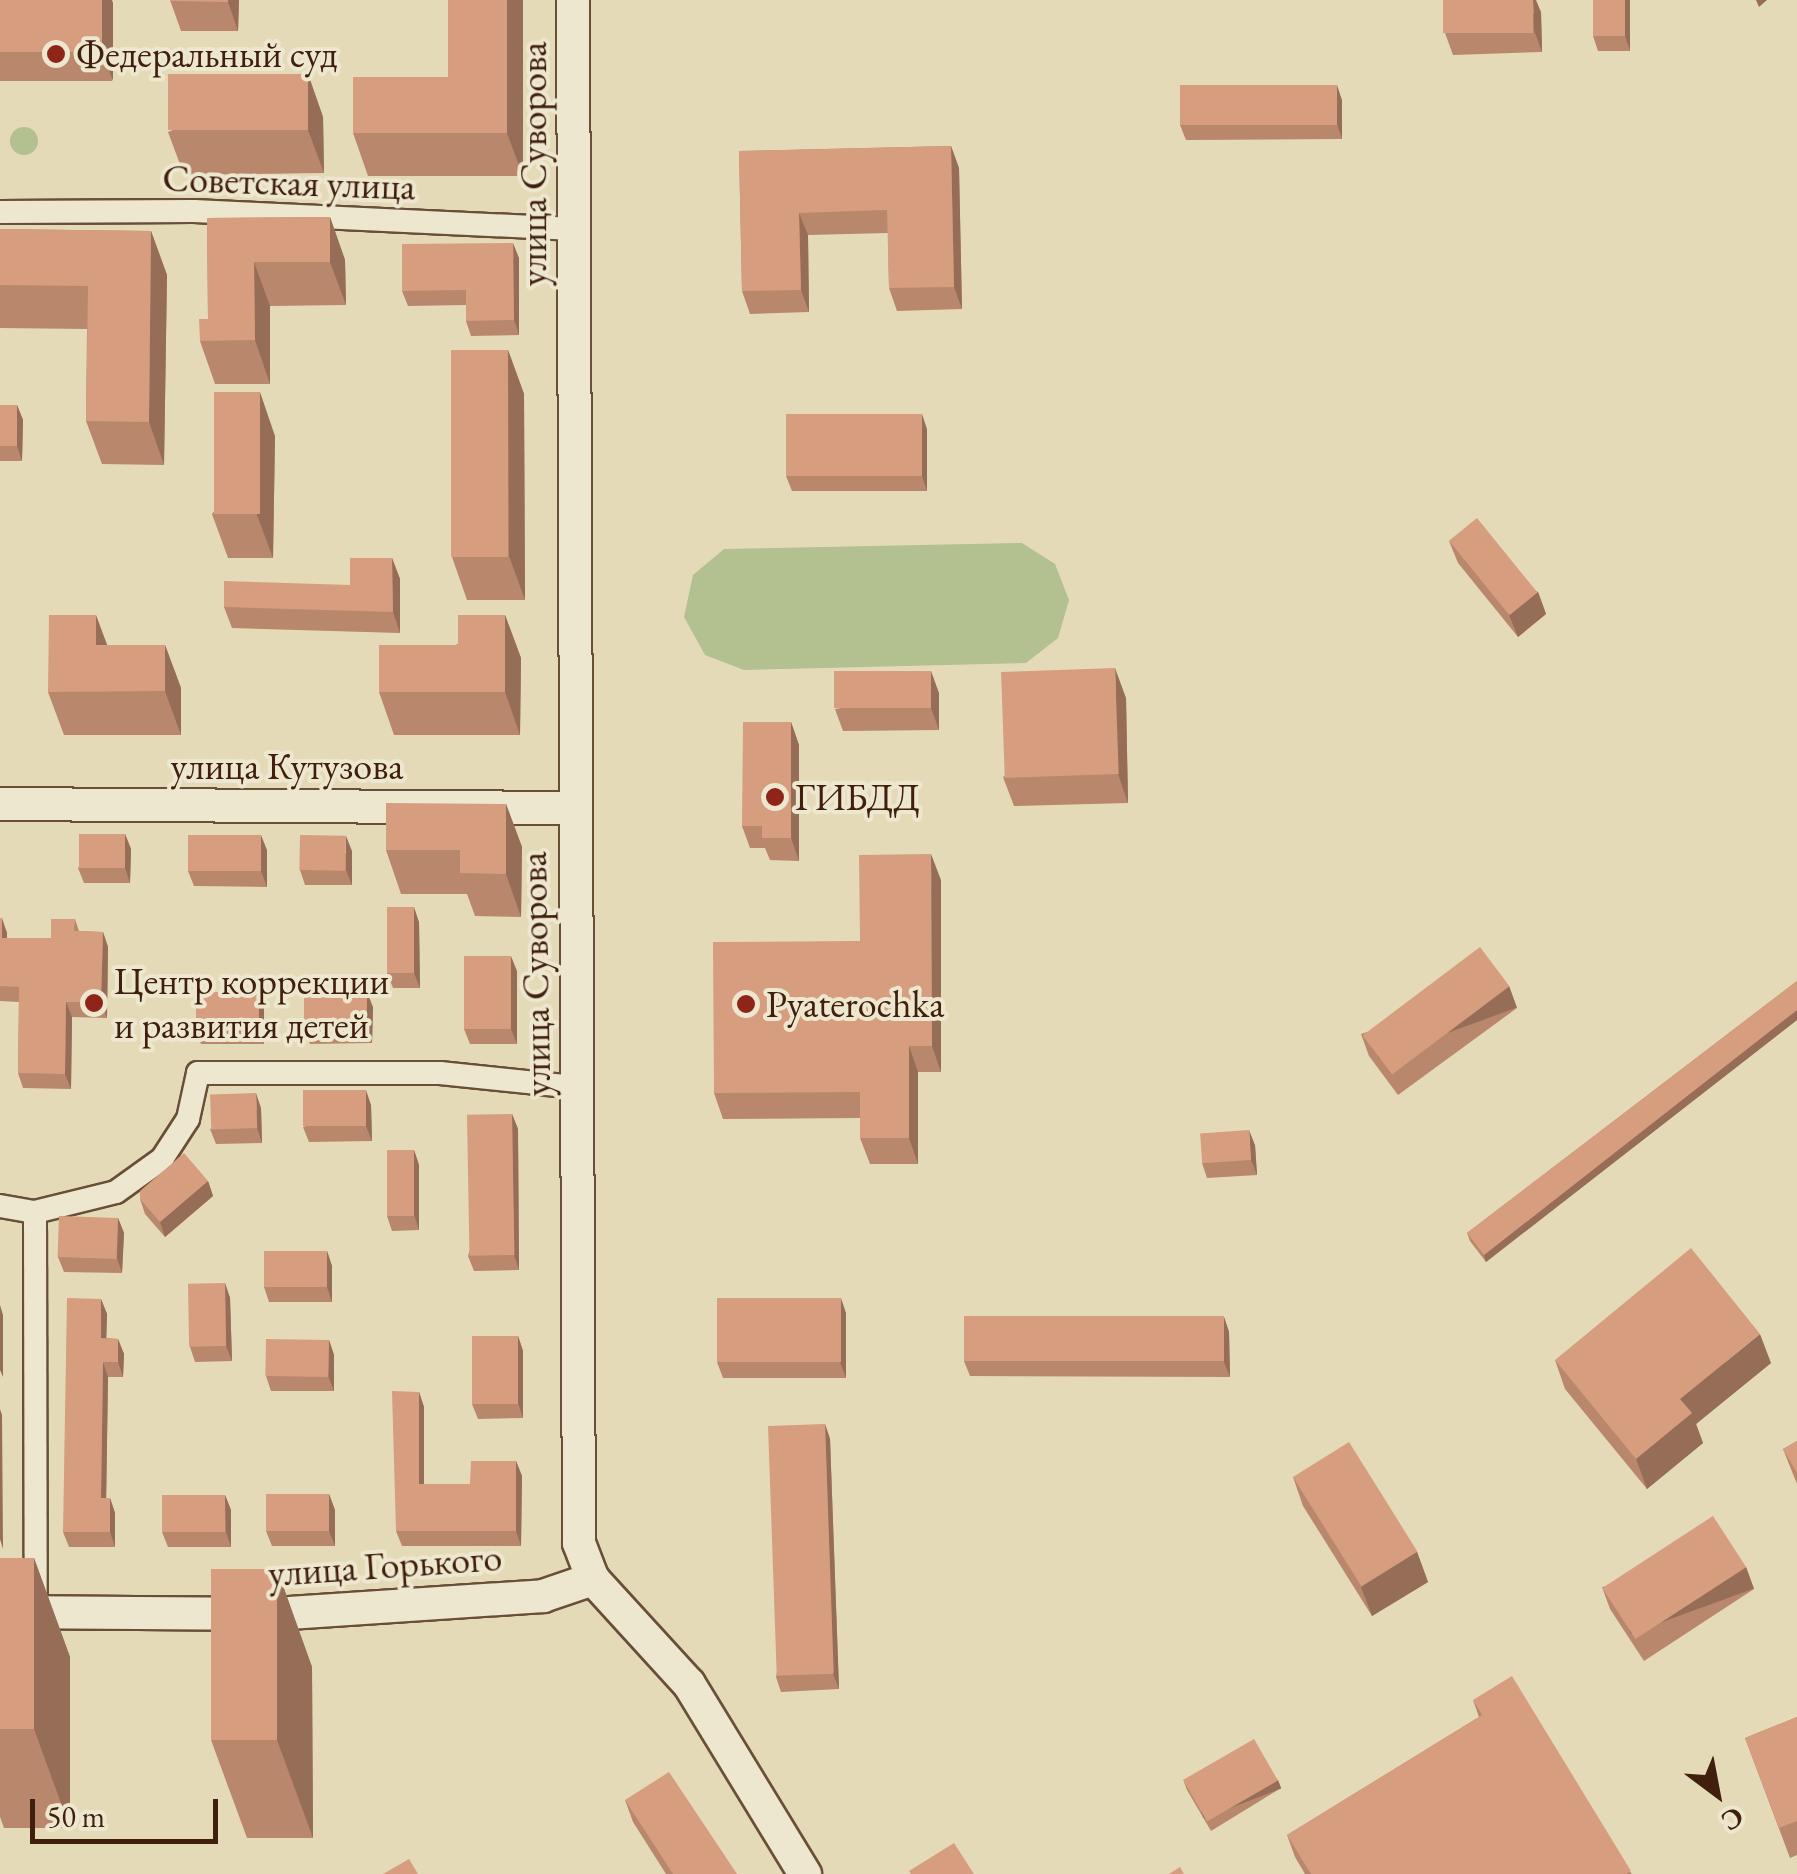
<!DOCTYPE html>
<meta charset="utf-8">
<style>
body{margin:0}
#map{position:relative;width:1797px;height:1874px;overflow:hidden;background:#e5dab7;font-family:"EB Garamond",serif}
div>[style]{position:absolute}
.green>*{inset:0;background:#b3c08f}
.round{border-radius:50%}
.roads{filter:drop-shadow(2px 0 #694e38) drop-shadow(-2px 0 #694e38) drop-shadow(0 2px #694e38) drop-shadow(0 -2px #694e38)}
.street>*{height:22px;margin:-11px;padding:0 11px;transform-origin:11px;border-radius:11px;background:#eee7d0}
.secondary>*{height:32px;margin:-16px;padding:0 16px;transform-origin:16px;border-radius:16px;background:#eee7d0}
.wall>*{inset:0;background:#b8876c;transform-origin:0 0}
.shaded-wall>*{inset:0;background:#966e58;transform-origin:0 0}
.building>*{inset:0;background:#d69d7e;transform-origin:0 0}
.dots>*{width:28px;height:28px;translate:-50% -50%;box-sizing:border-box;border:5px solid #eee7d0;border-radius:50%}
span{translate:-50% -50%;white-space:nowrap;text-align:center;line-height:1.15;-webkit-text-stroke:8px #eee7d0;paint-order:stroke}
.poi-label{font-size:38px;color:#40200d}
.left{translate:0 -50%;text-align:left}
.street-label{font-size:38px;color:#40200d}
.north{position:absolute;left:1667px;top:1744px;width:100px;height:100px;-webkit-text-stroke:8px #eee7d0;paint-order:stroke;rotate:148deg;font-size:28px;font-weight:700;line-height:40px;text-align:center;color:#40200d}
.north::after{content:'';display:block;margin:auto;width:35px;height:45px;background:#40200d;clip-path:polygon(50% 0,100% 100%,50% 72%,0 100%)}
.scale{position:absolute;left:30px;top:1799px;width:188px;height:45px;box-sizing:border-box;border:5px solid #40200d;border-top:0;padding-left:12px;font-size:30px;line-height:35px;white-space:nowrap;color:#40200d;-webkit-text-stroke:8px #eee7d0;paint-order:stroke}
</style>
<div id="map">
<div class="green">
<div class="round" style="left:10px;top:127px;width:28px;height:28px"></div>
<div style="clip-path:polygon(1022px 543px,1055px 564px,1069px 600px,1058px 638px,1026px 663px,744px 670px,705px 655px,684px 617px,693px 575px,724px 549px)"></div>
</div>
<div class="roads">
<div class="street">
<div style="left:0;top:212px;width:194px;rotate:-0.3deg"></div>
<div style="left:194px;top:211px;width:380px;rotate:2.7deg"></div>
<div style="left:0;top:1206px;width:36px;rotate:10deg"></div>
<div style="left:35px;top:1212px;width:83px;rotate:-13.9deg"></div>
<div style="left:116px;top:1192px;width:57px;rotate:-35.7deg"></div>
<div style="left:162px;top:1159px;width:48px;rotate:-57deg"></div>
<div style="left:188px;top:1119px;width:47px;rotate:-77.7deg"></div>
<div style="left:198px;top:1073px;width:242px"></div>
<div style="left:440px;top:1073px;width:137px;rotate:5.9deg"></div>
<div style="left:35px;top:1212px;width:382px;rotate:89.9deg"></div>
</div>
<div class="secondary">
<div style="left:573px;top:0;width:1543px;rotate:89.78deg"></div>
<div style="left:579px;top:1543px;width:39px;rotate:69deg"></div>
<div style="left:593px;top:1579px;width:142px;rotate:47.6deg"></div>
<div style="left:689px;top:1684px;width:223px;rotate:58.6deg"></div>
<div style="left:0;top:804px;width:573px;rotate:0.4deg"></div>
<div style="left:0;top:1612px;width:274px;rotate:0.4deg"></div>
<div style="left:274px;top:1614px;width:270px;rotate:-3.8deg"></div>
<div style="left:543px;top:1596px;width:53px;rotate:-18.8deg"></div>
</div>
</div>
<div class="wall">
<div style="left:0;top:0;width:112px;height:81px"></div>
<div style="clip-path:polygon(170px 0,239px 0,238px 31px,181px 31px)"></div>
<div style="clip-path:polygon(448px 0,523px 0,523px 176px,368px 176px,353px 133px,448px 77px)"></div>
<div style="clip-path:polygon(1593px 0,1630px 0,1630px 51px,1598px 51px,1593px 36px)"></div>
<div style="clip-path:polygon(1541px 12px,1542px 52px,1453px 55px,1445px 33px)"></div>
<div style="clip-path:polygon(308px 74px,323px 117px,324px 173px,184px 175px,168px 132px)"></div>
<div style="clip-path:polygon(1342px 100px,1342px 139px,1186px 140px,1180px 125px)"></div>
<div style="clip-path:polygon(951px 146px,959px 168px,962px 309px,897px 311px,889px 288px,888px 233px,808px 235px,809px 312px,750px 314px,742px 291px,739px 151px)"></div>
<div style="clip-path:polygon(330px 217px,345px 260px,346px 305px,270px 306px,270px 384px,215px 384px,200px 341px,208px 319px,207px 218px)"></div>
<div style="clip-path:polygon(0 229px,151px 231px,167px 275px,164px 465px,102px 464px,86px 421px,87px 329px,0 328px)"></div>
<div style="clip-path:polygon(519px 258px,519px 335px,471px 336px,466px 321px,466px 305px,408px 306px,402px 291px)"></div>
<div style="clip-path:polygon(508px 350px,524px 394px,525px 600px,467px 600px,452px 557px)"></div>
<div style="clip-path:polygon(0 405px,17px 405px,23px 420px,22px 461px,0 461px)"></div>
<div style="clip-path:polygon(927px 429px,927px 491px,792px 491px,786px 476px)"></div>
<div style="clip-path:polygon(275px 436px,273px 558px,228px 558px,212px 514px)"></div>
<div style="clip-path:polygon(1449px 541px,1538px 592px,1546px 614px,1518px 637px,1458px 563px)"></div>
<div style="clip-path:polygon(392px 558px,400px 579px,400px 633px,232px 628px,224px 607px,350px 585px)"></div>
<div style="clip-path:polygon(505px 615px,521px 658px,520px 735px,394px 735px,379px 692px)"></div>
<div style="clip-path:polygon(107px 645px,165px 645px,181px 688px,181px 735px,64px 735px,48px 692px)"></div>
<div style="clip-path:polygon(939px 693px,939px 730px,843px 731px,835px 709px)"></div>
<div style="clip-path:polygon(1126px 698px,1128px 803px,1014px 806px,1003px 777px)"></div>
<div style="clip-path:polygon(791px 722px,799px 745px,799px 861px,770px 860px,765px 848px,750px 848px,742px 826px)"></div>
<div style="clip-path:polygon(506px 804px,522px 847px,521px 917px,475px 916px,467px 894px,401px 894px,386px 850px)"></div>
<div style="clip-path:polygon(125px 834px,131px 849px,130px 883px,84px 883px,78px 868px)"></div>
<div style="clip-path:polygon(267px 850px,267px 887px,194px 886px,188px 871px)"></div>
<div style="clip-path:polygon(352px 851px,352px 885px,305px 885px,300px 870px)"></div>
<div style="clip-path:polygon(941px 880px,941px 1072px,918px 1072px,918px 1164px,870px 1164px,860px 1138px,860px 1118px,723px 1119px,714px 1093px,860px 941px)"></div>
<div style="clip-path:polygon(0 918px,7px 933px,7px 938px,51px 938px,75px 919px,79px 931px,103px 932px,108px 947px,107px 1018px,72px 1017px,71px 1089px,23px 1088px,18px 1073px,19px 1002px,0 1001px)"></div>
<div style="clip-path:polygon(419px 922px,420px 988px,393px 988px,387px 973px)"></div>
<div style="clip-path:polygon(517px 971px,517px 1044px,470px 1044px,464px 1029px)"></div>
<div style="clip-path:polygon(1797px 981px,1797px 1020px,1486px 1262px,1470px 1241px,1467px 1233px)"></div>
<div style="clip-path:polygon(1509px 986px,1517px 1008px,1398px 1095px,1369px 1056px,1361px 1034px)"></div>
<div style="clip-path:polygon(264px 1007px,264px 1044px,201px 1044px,196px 1029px)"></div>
<div style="clip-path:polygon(373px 1007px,372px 1043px,310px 1044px,304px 1028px)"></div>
<div style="clip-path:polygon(371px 1105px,372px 1141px,309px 1142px,303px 1127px)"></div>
<div style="clip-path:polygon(261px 1108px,262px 1143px,216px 1144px,210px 1129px)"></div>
<div style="clip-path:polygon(512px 1114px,518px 1129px,519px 1270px,474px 1271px,468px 1256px)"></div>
<div style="clip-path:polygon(1255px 1145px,1257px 1175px,1207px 1178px,1202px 1163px)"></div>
<div style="clip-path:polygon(414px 1150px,419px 1165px,419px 1230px,392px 1231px,387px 1216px)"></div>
<div style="clip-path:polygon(208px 1181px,213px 1196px,165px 1237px,145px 1214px,140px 1199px)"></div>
<div style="clip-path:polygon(118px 1218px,124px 1233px,122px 1273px,64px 1272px,58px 1257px)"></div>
<div style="clip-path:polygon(327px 1251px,332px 1266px,332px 1302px,269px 1302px,264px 1287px)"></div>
<div style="clip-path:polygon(225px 1283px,230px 1298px,232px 1361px,195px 1362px,190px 1347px)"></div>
<div style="clip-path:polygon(101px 1299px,107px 1314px,106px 1338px,118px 1339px,124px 1354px,123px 1377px,108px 1377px,106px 1498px,110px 1498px,115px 1513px,115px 1547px,69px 1547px,63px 1532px)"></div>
<div style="clip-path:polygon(846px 1313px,846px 1378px,723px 1378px,717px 1362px)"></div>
<div style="clip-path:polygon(1224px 1317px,1229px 1332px,1230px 1377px,970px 1376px,964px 1361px)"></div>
<div style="clip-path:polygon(518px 1336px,523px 1351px,523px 1418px,478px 1419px,472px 1404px)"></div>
<div style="clip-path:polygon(329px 1340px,334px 1355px,334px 1391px,271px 1391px,266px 1376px)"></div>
<div style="clip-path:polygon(1555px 1360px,1771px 1363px,1696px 1424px,1703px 1443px,1647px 1489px,1565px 1389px)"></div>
<div style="clip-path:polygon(419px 1392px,424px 1407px,424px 1484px,470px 1484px,516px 1461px,522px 1476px,521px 1546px,402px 1546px,396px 1531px)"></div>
<div style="clip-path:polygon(825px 1424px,830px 1439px,839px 1689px,781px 1692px,776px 1677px)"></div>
<div style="clip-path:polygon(1797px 1441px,1797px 1484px,1783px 1449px)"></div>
<div style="clip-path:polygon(1293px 1477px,1417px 1552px,1428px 1582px,1372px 1616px,1303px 1506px)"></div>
<div style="clip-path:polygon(329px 1494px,335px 1510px,335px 1546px,272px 1546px,266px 1531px)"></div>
<div style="clip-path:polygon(225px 1495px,231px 1510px,231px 1547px,168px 1547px,162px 1532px)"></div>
<div style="clip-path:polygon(0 1558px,34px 1558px,70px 1657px,70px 1828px,4px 1828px,0 1817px)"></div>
<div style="clip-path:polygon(1746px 1567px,1754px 1589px,1644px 1661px,1610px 1609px,1602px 1587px)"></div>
<div style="clip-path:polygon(277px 1569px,312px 1667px,313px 1838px,247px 1838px,211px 1740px)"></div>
<div style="clip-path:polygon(1473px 1700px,1632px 1874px,1305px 1874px,1295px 1857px,1287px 1835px,1479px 1717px)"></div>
<div style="clip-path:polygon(1797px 1717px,1797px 1855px,1790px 1858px,1745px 1738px)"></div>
<div style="clip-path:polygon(1278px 1780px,1281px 1788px,1211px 1831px,1187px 1790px,1184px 1782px)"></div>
<div style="clip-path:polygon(625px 1800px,737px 1874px,666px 1874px,633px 1822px)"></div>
</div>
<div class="shaded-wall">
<div style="clip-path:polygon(102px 0,112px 0,113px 3px,113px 81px,102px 52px)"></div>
<div style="clip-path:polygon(228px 0,239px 0,238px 31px,228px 2px)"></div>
<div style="clip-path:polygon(507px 0,523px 0,523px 176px,507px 133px)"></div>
<div style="clip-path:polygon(1533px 0,1536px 0,1541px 12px,1542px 52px,1534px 30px)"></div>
<div style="clip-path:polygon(1625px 0,1630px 0,1630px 51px,1625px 36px)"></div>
<div style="clip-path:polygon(1756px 0,1767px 0,1759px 7px)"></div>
<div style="clip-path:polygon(308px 74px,323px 117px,324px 173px,308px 130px)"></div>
<div style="clip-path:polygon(1337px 85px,1342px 100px,1342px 139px,1337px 124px)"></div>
<div style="clip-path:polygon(951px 146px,959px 168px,962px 309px,954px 287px)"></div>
<div style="clip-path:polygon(799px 213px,808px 235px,809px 312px,801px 290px)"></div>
<div style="clip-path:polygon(330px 217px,345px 260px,346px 305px,330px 262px)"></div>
<div style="clip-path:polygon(151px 231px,167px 275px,164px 465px,149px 422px)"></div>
<div style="clip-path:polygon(513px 243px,519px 258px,519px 335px,514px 320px)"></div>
<div style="clip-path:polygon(254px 262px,270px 306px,270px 384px,255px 340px)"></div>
<div style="clip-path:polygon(508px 350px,524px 394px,525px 600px,509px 556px)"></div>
<div style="clip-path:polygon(260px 392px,275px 436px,273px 558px,257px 515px)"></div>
<div style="clip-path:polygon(17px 405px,23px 420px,22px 461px,17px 446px)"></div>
<div style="clip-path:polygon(922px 414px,927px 429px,927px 491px,922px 476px)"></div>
<div style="clip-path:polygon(392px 558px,400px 579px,400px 633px,393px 612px)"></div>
<div style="clip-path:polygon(1538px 592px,1546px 614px,1518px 637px,1509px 615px)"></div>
<div style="clip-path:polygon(96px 615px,112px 658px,96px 645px)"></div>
<div style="clip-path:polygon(505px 615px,521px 658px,520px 735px,505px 692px)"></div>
<div style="clip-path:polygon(165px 645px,181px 688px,181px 735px,165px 691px)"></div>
<div style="clip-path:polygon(1115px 668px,1126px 698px,1128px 803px,1118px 774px)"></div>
<div style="clip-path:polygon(931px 671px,939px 693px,939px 730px,931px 708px)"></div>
<div style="clip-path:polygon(791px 722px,799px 745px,799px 861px,791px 838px)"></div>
<div style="clip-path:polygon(506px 804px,522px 847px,521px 917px,506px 874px)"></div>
<div style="clip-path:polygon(125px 834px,131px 849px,130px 883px,125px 868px)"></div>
<div style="clip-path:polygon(261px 835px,267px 850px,267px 887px,261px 871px)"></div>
<div style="clip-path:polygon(346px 836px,352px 851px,352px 885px,346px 870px)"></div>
<div style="clip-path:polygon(931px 854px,941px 880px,941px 1072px,932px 1046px)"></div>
<div style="clip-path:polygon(414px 907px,419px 922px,420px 988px,414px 973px)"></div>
<div style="clip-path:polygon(2px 918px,7px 933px,7px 953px,2px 938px)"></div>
<div style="clip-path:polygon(103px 932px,108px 947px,107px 1018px,101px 1002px)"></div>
<div style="clip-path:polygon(511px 956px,517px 971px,517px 1044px,511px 1029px)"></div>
<div style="left:1509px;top:986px;width:23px;height:147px;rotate:70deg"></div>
<div style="clip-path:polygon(259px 992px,264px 1007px,264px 1044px,259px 1029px)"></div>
<div style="clip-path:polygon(367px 992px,373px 1007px,372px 1043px,367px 1028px)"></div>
<div style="clip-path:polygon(66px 1002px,72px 1017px,71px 1089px,65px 1074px)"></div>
<div style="clip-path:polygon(1797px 1010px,1797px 1020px,1486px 1262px,1484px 1255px)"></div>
<div style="clip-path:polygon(909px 1046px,918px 1072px,918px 1164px,909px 1138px)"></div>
<div style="clip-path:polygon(366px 1090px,371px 1105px,372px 1141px,366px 1126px)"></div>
<div style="clip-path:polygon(256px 1093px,261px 1108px,262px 1143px,257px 1128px)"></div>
<div style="clip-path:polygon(512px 1114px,518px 1129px,519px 1270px,514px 1255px)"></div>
<div style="clip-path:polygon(1249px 1130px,1255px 1145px,1257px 1175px,1251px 1160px)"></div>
<div style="clip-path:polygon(414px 1150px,419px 1165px,419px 1230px,414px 1215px)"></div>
<div style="clip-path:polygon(208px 1181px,213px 1196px,165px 1237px,160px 1222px)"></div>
<div style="clip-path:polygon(118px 1218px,124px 1233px,122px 1273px,117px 1258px)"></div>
<div style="clip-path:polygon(327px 1251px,332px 1266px,332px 1302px,327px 1287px)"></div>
<div style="clip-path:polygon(225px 1283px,230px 1298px,232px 1361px,226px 1346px)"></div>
<div style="clip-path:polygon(841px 1298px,846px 1313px,846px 1378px,840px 1362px)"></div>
<div style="clip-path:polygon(101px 1299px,107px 1314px,106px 1354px,101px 1338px)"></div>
<div style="clip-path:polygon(0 1305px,3px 1315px,3px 1377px,0 1370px)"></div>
<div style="clip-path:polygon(1224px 1317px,1229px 1332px,1230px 1377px,1224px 1362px)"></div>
<div style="clip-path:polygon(1760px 1334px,1771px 1363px,1696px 1424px,1703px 1443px,1647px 1489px,1636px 1459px,1680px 1399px)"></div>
<div style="clip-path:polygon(518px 1336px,523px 1351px,523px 1418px,518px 1403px)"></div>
<div style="clip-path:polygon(118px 1339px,124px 1354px,123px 1377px,118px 1362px)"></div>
<div style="clip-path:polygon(329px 1340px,334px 1355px,334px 1391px,328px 1376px)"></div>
<div style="clip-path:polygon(103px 1362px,108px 1377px,106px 1513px,101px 1498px)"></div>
<div style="clip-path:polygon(419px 1392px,424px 1407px,424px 1499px,419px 1484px)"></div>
<div style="clip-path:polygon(0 1409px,2px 1415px,3px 1549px,0 1539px)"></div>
<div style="clip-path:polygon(825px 1424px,830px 1439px,839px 1689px,833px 1674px)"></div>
<div style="clip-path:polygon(516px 1461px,522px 1476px,521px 1546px,516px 1531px)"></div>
<div style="clip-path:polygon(329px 1494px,335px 1510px,335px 1546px,329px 1531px)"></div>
<div style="clip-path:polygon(225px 1495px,231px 1510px,231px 1547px,226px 1532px)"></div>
<div style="clip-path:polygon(110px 1498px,115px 1513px,115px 1547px,110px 1532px)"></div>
<div style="clip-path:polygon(1417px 1552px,1428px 1582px,1372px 1616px,1361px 1587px)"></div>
<div style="clip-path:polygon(34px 1558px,70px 1657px,70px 1828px,34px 1729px)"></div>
<div style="left:1746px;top:1567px;width:23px;height:131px;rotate:70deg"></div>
<div style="clip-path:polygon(277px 1569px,312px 1667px,313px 1838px,277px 1740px)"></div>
<div style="left:1278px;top:1780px;width:9px;height:83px;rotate:69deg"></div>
</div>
<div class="building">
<div style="left:0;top:0;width:102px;height:52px"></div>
<div style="clip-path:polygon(170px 0,228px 0,228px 2px,170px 1px)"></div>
<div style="clip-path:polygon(448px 0,507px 0,507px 133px,353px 133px,353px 77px,448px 77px)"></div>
<div style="left:1443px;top:0;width:90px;height:33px"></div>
<div style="left:1593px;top:0;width:32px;height:36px"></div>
<div style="left:308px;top:74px;width:56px;height:140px;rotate:90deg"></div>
<div style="left:1180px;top:85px;width:157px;height:40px"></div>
<div style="clip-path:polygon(951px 146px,954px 287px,889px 288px,887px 210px,799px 213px,801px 290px,742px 291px,739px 151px)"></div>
<div style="clip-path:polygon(330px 217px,330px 262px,254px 262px,255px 340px,200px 341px,199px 319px,208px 319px,207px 218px)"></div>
<div style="clip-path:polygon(0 229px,151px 231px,149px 422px,86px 421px,88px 286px,0 285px)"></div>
<div style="clip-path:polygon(513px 243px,514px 320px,466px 321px,466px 290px,402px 291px,402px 244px)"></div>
<div style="left:451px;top:350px;width:57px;height:207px"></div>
<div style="left:214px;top:392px;width:46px;height:122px"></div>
<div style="left:0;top:405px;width:17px;height:41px"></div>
<div style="left:922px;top:414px;width:62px;height:136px;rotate:90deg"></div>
<div style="left:1477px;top:518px;width:96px;height:36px;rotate:51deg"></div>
<div style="clip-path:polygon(350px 558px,392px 558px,393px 612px,224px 607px,224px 581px,350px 585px)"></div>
<div style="clip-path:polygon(49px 615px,96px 615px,96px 645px,165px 645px,165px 691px,48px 692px)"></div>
<div style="clip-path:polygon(458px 615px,505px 615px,505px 692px,379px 692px,379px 645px,458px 645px)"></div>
<div style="left:1115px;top:668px;width:106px;height:114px;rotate:88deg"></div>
<div style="left:931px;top:671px;width:37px;height:97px;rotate:90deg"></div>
<div style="clip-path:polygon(743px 722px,791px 722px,791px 838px,762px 838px,762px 826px,742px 826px)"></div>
<div style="clip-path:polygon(386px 803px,506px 804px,506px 874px,460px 873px,460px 850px,386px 850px)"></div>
<div style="left:79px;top:834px;width:46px;height:34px"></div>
<div style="left:188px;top:835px;width:73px;height:36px"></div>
<div style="left:300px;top:835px;width:46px;height:35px;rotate:1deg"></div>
<div style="clip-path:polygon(931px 854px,932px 1046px,909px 1046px,909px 1138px,860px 1138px,860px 1092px,714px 1093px,713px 942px,860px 941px,859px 855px)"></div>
<div style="left:387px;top:907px;width:27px;height:66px"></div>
<div style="clip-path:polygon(0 918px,2px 918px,2px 938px,51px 938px,51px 919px,75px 919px,74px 931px,103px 932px,101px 1002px,66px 1002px,65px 1074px,18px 1073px,19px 987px,0 986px)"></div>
<div style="left:1480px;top:947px;width:49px;height:147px;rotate:53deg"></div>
<div style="left:464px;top:956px;width:47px;height:73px"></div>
<div style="clip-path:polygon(1797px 981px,1797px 1010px,1484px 1255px,1467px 1233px)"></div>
<div style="left:259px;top:992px;width:37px;height:63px;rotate:90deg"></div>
<div style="left:304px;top:992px;width:63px;height:36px"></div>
<div style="left:366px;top:1090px;width:36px;height:63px;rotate:90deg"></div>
<div style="left:256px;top:1093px;width:35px;height:46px;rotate:88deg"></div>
<div style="left:512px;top:1114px;width:141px;height:45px;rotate:89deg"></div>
<div style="left:1249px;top:1130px;width:30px;height:49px;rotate:86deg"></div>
<div style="left:387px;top:1150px;width:27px;height:66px"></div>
<div style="clip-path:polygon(184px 1153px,208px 1181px,160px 1222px,140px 1199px,140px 1191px)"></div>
<div style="left:59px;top:1216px;width:59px;height:41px;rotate:2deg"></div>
<div style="clip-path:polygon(1691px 1248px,1760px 1334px,1680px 1399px,1692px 1413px,1636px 1459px,1555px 1360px)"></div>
<div style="left:264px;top:1251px;width:63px;height:36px"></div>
<div style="left:225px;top:1283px;width:63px;height:37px;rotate:89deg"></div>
<div style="clip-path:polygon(67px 1298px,101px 1299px,101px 1338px,118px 1339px,118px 1362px,103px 1362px,101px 1498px,110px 1498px,110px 1532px,63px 1532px)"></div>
<div style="left:717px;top:1298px;width:124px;height:64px"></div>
<div style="left:964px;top:1316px;width:260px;height:45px"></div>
<div style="left:472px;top:1336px;width:46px;height:68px"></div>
<div style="left:266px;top:1339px;width:63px;height:37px;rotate:1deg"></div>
<div style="clip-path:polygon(392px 1391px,419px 1392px,419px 1484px,470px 1484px,471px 1461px,516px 1461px,516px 1531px,396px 1531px)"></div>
<div style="left:825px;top:1424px;width:250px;height:57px;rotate:88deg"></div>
<div style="clip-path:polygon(1797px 1441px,1797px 1473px,1783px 1449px)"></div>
<div style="left:1349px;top:1442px;width:129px;height:66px;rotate:58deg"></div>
<div style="left:329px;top:1494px;width:37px;height:63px;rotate:90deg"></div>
<div style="left:162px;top:1495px;width:63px;height:37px"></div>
<div style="left:1713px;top:1516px;width:61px;height:132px;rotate:57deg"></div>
<div style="left:0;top:1558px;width:34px;height:171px"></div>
<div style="left:211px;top:1569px;width:66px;height:171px"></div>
<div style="clip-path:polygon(1512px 1676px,1631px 1871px,1626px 1874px,1311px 1874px,1287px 1835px,1482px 1715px,1473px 1700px)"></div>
<div style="clip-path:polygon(1797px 1717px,1797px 1821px,1779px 1828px,1745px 1738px)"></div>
<div style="left:1254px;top:1739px;width:48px;height:82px;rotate:60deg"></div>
<div style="clip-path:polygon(669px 1772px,737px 1874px,673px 1874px,625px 1800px)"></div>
<div style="clip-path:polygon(954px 1843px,974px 1874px,911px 1874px,909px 1871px)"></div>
<div style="clip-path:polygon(409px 1859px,418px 1874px,383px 1874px)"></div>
<div style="clip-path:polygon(1180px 1867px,1184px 1874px,1169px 1874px)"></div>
</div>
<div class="dots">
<div style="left:56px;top:54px;background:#8f2418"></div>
<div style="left:775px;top:797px;background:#8f2418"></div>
<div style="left:94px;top:1003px;background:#8f2418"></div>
<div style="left:746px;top:1004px;background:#8f2418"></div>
</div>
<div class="poi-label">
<span class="left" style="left:76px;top:54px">Федеральный суд</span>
<span class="left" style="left:795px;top:797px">ГИБДД</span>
<span class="left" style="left:114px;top:1003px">Центр коррекции<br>и развития детей</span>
<span class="left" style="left:766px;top:1004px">Pyaterochka</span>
</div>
<div class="street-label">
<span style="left:533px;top:164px;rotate:-90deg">улица Суворова</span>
<span style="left:289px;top:182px;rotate:2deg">Советская улица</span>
<span style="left:287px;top:766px">улица Кутузова</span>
<span style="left:535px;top:974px;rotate:-91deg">улица Суворова</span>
<span style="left:385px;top:1565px;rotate:-4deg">улица Горького</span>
</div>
<div class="north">С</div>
<div class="scale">50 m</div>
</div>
